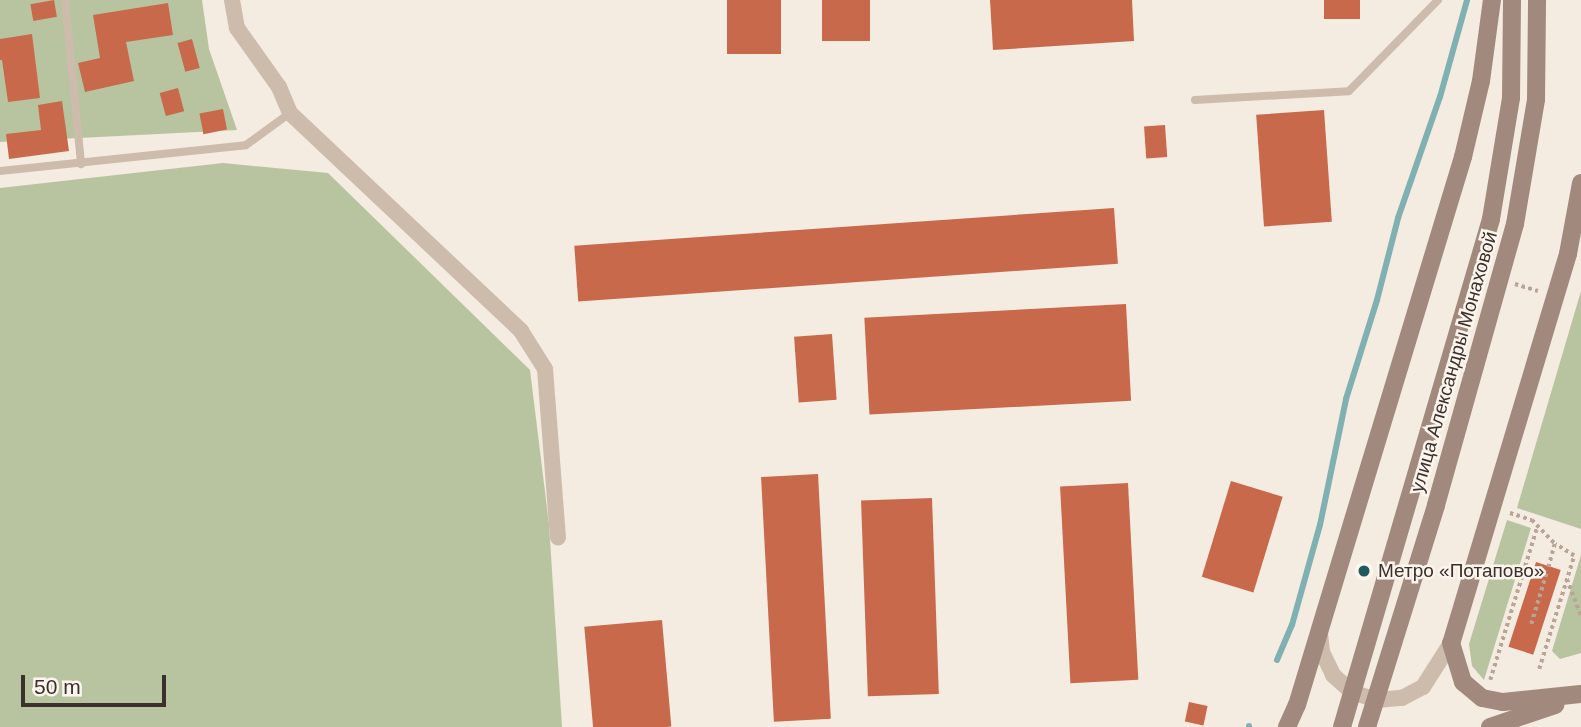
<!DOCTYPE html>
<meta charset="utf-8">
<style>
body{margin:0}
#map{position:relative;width:1581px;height:727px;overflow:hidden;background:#f4ebe1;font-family:Arial,sans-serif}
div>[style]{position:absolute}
.green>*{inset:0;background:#b8c4a0}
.stream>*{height:6px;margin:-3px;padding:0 3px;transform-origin:3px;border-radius:3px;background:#7fb0b2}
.building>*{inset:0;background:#c8694b;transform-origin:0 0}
.path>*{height:3.5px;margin-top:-1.75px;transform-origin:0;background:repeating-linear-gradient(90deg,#b9a596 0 3.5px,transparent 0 7px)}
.lane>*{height:8px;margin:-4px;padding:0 4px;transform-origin:4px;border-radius:4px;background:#cdbbac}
.street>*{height:16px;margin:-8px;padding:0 8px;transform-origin:8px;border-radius:8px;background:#cdbbac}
.secondary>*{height:18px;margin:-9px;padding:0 9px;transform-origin:9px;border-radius:9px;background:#a18a7d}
.dots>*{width:19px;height:19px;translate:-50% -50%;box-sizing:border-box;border:4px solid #fbf5ee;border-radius:50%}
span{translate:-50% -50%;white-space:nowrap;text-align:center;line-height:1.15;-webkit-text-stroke:5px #fbf5ee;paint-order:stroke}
.street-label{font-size:19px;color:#3b302b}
.poi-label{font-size:19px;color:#3b302b}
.left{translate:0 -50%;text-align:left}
.scale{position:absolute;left:21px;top:675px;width:145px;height:32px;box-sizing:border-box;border:4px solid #3b302b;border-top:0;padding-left:9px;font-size:21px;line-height:24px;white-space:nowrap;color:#3b302b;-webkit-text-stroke:5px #fbf5ee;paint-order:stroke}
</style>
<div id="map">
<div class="green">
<div style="clip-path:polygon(0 0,202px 0,209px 49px,237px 130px,0 142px)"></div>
<div style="clip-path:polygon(223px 163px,328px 173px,530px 370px,549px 524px,562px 727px,0 727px,0 188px)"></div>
<div style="clip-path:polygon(1581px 291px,1581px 529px,1517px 508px)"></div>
<div style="clip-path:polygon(1507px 520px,1531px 528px,1484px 680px,1472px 666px,1469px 644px)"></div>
<div style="clip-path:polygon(1581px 555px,1581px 653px,1560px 659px,1552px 651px)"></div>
</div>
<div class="stream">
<div style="left:1277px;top:660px;width:38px;rotate:-67deg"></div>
<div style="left:1292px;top:625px;width:104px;rotate:-74.4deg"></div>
<div style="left:1320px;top:525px;width:129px;rotate:-78.3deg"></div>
<div style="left:1346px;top:399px;width:104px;rotate:-72.6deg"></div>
<div style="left:1377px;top:300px;width:85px;rotate:-75.6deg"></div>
<div style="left:1398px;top:218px;width:128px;rotate:-70.9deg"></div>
<div style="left:1440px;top:97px;width:101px;rotate:-74.4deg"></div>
<div style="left:1249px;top:727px;width:1px;rotate:-90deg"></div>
</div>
<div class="building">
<div style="left:54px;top:0;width:17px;height:24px;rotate:80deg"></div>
<div style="left:727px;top:0;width:54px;height:54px"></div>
<div style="left:822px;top:0;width:48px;height:41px"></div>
<div style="clip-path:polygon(990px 0,1132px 0,1134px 41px,993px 50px)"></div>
<div style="left:1324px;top:0;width:36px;height:19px"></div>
<div style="clip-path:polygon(168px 3px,173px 35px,126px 42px,134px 81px,85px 92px,78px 63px,100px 58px,93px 15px)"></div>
<div style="clip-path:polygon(32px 34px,40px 98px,8px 102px,2px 60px,0 60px,0 39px)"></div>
<div style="left:192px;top:39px;width:30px;height:15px;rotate:75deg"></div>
<div style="left:178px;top:88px;width:24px;height:19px;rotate:75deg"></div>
<div style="clip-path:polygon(62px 101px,69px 151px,9px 159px,6px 134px,41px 130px,38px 105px)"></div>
<div style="left:223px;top:109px;width:21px;height:24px;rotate:79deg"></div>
<div style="left:1324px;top:110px;width:112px;height:68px;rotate:86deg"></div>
<div style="left:1165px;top:125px;width:32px;height:21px;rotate:86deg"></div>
<div style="left:1114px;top:208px;width:56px;height:541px;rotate:86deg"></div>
<div style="left:1126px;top:304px;width:97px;height:262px;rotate:87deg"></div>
<div style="left:832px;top:334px;width:66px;height:38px;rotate:86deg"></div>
<div style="left:818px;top:474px;width:245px;height:57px;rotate:87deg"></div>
<div style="left:1231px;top:481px;width:54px;height:100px;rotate:17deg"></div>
<div style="left:1128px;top:483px;width:197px;height:68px;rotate:87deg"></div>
<div style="left:932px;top:498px;width:196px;height:71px;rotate:88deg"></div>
<div style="left:1536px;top:562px;width:26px;height:89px;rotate:18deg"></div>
<div style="left:662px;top:620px;width:107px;height:78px;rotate:85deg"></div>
<div style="left:1189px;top:702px;width:19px;height:20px;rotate:12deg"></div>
</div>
<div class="path">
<div style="left:1515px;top:284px;width:24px;rotate:17deg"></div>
<div style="left:1510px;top:513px;width:23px;rotate:18deg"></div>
<div style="left:1532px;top:520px;width:33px;rotate:46deg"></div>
<div style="left:1555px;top:544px;width:24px;rotate:105deg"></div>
<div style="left:1567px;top:579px;width:40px;rotate:69deg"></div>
<div style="left:1531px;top:624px;width:55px;rotate:-73.2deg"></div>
<div style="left:1539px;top:669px;width:118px;rotate:-72.8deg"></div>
<div style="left:1574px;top:556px;width:22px;rotate:-148deg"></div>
<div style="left:1490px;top:680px;width:160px;rotate:-72.9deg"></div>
</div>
<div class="lane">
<div style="left:65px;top:0;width:165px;rotate:84.4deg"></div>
<div style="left:1195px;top:100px;width:154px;rotate:-3.3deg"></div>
<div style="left:1349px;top:91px;width:127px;rotate:-45.6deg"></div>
<div style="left:0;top:171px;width:247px;rotate:-6deg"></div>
<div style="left:246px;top:145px;width:54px;rotate:-36deg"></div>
</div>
<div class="street">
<div style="left:232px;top:0;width:28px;rotate:80deg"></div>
<div style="left:237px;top:28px;width:72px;rotate:54.6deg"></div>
<div style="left:279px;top:87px;width:28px;rotate:67deg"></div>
<div style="left:290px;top:113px;width:318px;rotate:43.3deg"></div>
<div style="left:521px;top:331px;width:45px;rotate:57.7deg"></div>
<div style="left:545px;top:369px;width:169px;rotate:85.6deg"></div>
<div style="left:1320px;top:633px;width:19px;rotate:84deg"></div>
<div style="left:1322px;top:652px;width:25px;rotate:64deg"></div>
<div style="left:1333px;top:675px;width:25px;rotate:42deg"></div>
<div style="left:1352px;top:692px;width:26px;rotate:18deg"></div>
<div style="left:1377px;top:700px;width:25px;rotate:-5deg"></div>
<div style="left:1402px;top:698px;width:24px;rotate:-28deg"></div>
<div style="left:1423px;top:687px;width:52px;rotate:-57.5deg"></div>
</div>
<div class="secondary">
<div style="left:1581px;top:183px;width:72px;rotate:100.4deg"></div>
<div style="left:1568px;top:254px;width:406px;rotate:106.7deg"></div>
<div style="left:1451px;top:643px;width:41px;rotate:72.9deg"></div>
<div style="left:1463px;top:682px;width:25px;rotate:40deg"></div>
<div style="left:1482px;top:698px;width:21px;rotate:11deg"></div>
<div style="left:1503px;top:702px;width:78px;rotate:-5.9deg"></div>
<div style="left:1287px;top:727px;width:24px;rotate:-66deg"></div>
<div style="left:1297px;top:705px;width:573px;rotate:-73.15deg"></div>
<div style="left:1463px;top:157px;width:78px;rotate:-76.7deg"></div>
<div style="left:1481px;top:81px;width:82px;rotate:-82.3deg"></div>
<div style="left:1342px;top:727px;width:529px;rotate:-73.65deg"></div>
<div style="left:1491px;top:219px;width:123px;rotate:-80.6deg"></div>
<div style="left:1511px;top:98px;width:98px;rotate:-89.4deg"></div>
<div style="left:1367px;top:727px;width:232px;rotate:-72.7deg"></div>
<div style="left:1436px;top:505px;width:292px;rotate:-74.3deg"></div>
<div style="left:1515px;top:224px;width:126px;rotate:-80.4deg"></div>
<div style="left:1536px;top:100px;width:100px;rotate:-89.4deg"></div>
<div style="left:1490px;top:727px;width:69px;rotate:-18.7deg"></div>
</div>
<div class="dots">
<div style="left:1364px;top:571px;background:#1f5a5e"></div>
</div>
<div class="street-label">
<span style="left:1454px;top:362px;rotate:-74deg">улица Александры Монаховой</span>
</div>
<div class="poi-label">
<span class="left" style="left:1378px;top:571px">Метро «Потапово»</span>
</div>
<div class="scale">50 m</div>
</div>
